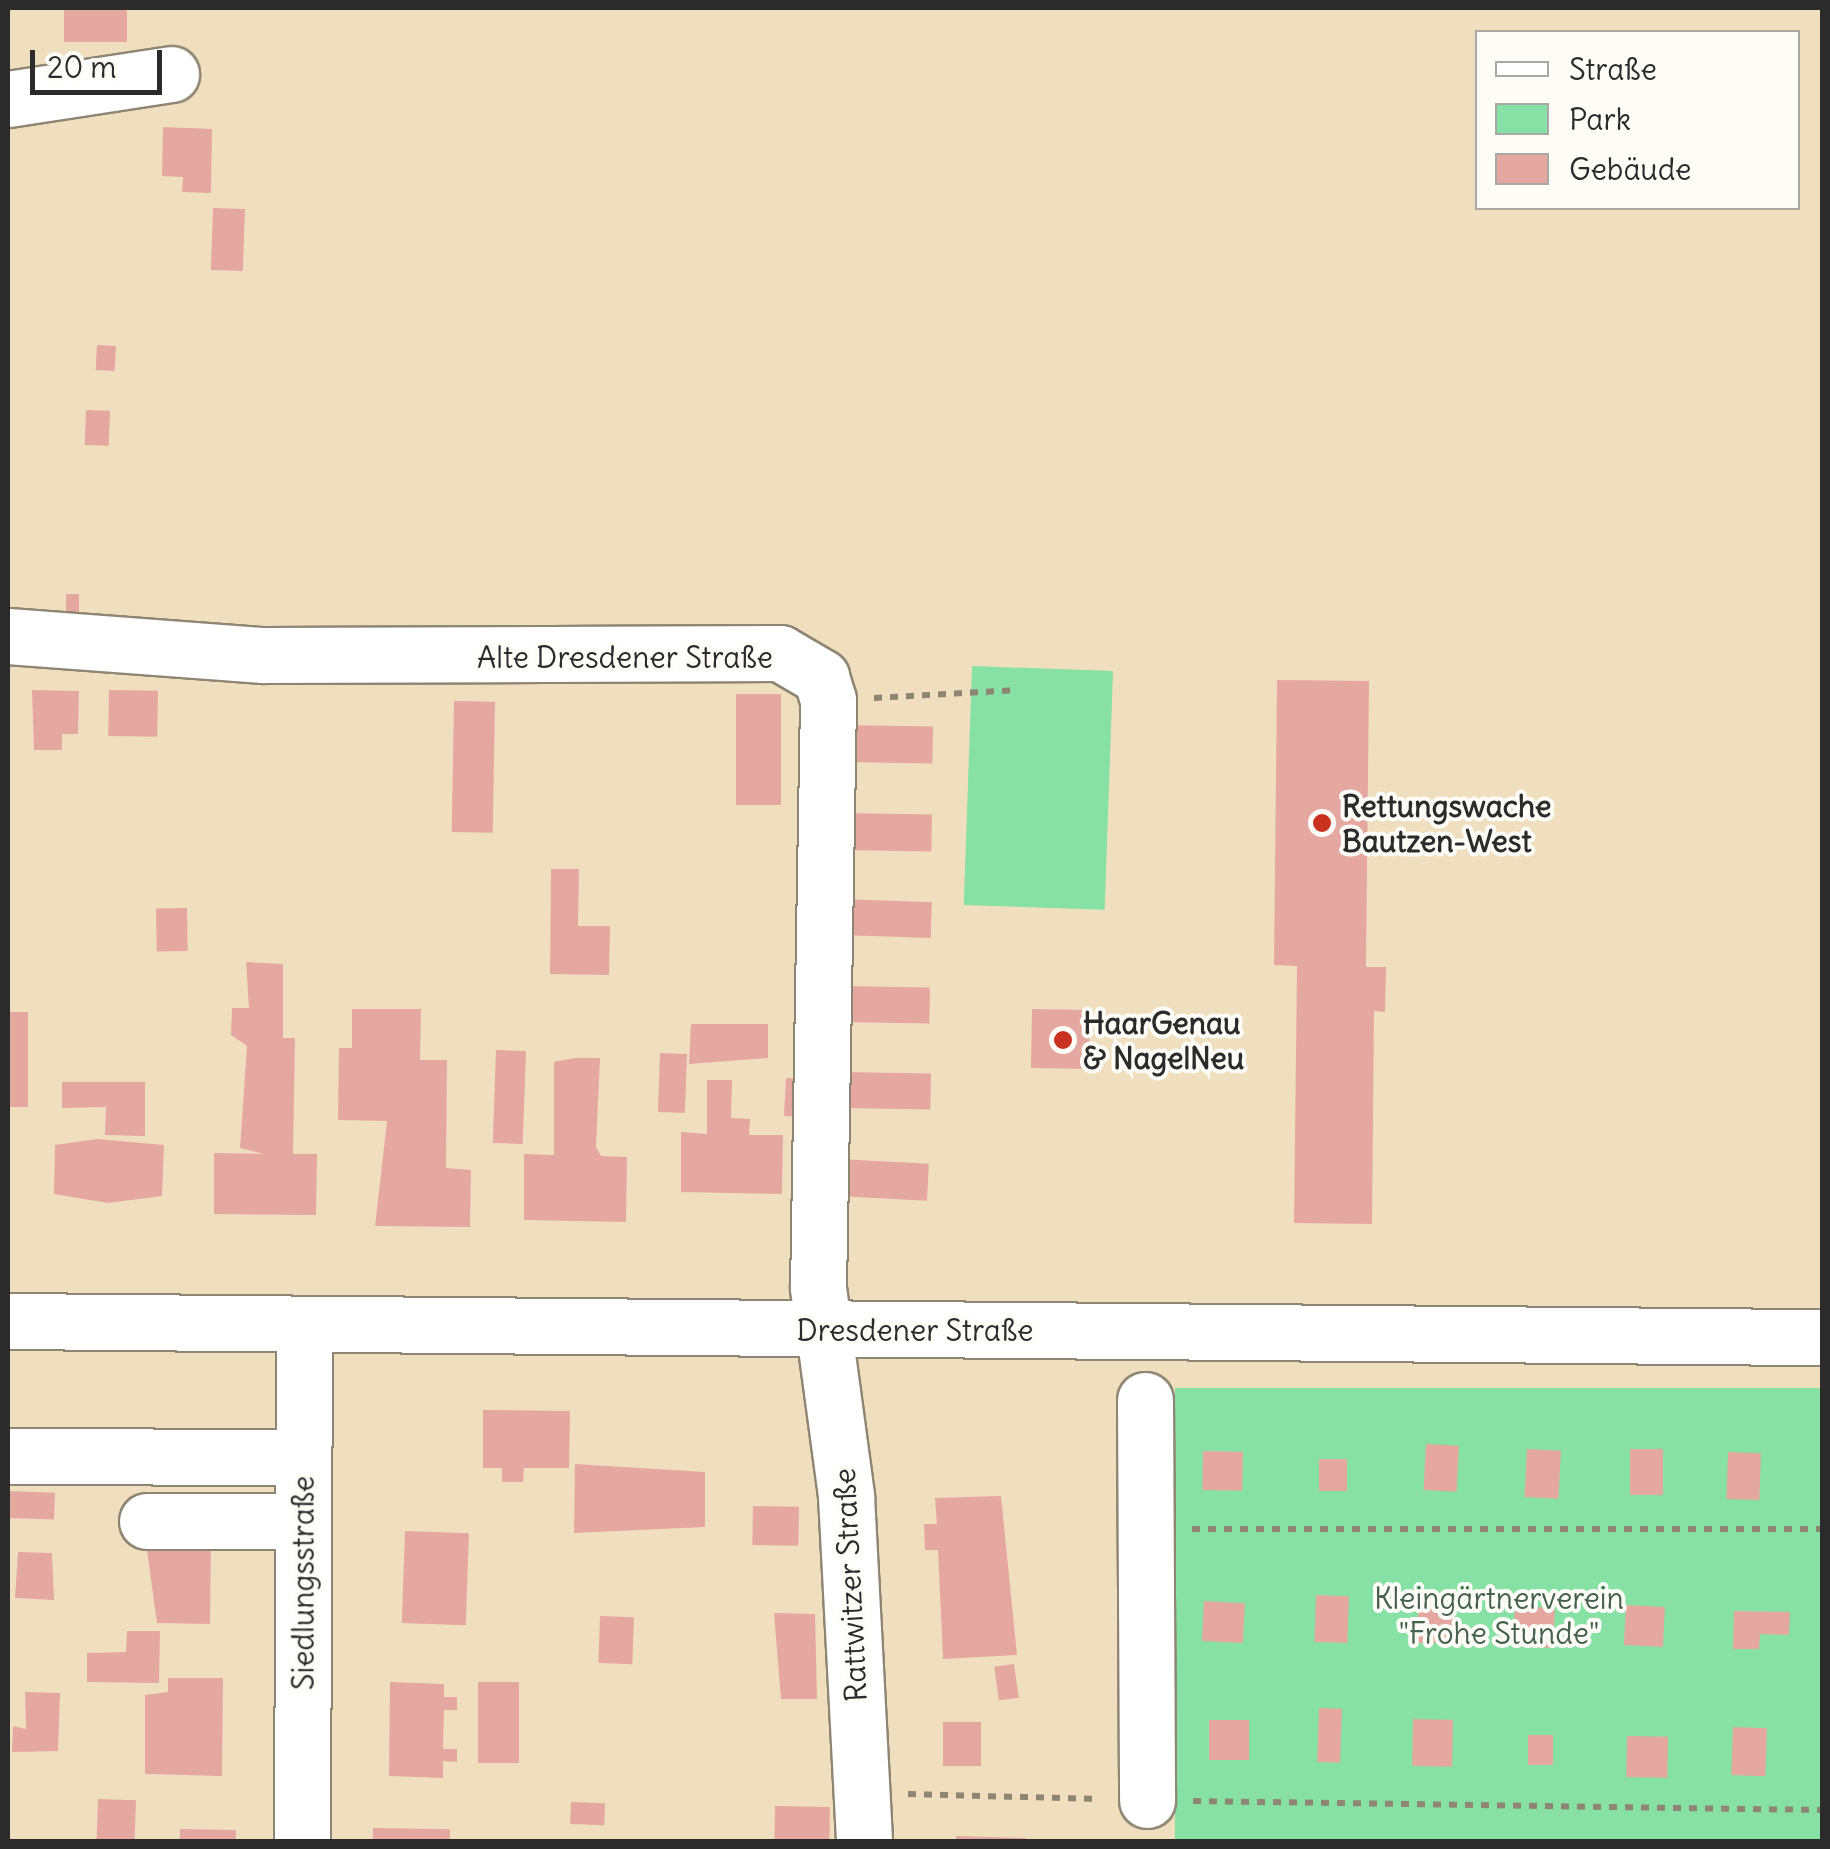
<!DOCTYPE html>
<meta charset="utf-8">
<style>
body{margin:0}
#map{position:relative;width:1830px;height:1849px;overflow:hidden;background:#f0dfbe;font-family:Delius,sans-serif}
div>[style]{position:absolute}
.green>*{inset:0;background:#87e0a4;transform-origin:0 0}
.building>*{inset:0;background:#e4a8a0;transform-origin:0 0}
.path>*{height:6px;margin-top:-3px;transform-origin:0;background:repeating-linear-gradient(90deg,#8e8574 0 8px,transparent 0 16px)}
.roads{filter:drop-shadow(2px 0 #8e8574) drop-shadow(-2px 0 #8e8574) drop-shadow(0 2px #8e8574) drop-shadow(0 -2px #8e8574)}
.minor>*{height:55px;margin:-27.5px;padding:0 27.5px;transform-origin:27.5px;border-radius:27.5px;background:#fff}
.major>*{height:55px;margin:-27.5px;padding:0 27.5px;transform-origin:27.5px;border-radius:27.5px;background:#fff}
.dots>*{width:28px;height:28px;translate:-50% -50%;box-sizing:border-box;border:5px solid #fdfcf7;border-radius:50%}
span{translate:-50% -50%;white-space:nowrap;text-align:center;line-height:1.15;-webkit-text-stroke:8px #fdfcf7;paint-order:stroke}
.street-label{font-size:30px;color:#2b2b2b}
.poi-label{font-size:30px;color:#2b2b2b;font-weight:700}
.left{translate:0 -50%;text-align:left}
.park-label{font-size:30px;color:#47614f}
.frame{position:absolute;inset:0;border:10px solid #2b2b2b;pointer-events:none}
.legend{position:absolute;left:1475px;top:30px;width:325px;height:180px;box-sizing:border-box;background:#fdfcf7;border:2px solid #a9a8a5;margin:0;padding:12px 18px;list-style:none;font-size:30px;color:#2b2b2b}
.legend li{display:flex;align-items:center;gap:20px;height:50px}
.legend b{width:50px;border:2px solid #a9a8a5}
.scale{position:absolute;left:30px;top:50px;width:132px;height:45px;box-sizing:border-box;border:5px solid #2b2b2b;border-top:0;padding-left:12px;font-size:30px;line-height:35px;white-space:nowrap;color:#2b2b2b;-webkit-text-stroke:8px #fdfcf7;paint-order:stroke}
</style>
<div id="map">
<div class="green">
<div style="left:1113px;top:671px;width:239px;height:141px;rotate:92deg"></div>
<div style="left:1175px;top:1388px;width:647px;height:453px"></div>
</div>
<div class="building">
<div style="left:64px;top:8px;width:63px;height:34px"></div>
<div style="clip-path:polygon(163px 127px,212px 129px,211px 193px,182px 192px,183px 177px,162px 176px)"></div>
<div style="left:213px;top:208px;width:32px;height:62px;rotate:2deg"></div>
<div style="left:97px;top:345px;width:19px;height:25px;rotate:3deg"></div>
<div style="left:86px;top:410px;width:24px;height:35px;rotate:2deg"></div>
<div style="left:66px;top:594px;width:13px;height:18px"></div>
<div style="clip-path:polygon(1277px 680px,1369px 681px,1366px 967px,1386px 967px,1385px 1012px,1374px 1011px,1372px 1224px,1294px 1223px,1297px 966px,1274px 965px)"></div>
<div style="clip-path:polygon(32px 690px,79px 691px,78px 734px,62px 734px,62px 750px,34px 750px)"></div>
<div style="left:109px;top:690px;width:49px;height:46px;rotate:1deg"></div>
<div style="left:736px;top:694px;width:45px;height:111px"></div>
<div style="left:454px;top:701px;width:41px;height:131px;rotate:1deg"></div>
<div style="left:843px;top:725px;width:90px;height:37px;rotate:1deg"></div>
<div style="left:842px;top:813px;width:90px;height:37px;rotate:1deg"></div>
<div style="clip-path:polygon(551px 869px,579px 869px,578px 926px,610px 926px,609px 975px,550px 974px)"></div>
<div style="left:842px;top:899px;width:90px;height:36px;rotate:2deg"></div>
<div style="left:187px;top:908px;width:43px;height:31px;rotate:89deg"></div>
<div style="clip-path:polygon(246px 962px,283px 964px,283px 1038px,295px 1038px,293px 1154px,317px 1154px,316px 1215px,214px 1214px,214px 1153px,264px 1154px,240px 1148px,247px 1046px,231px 1035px,232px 1008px,249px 1008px)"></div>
<div style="left:842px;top:986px;width:88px;height:36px;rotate:1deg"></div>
<div style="clip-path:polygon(352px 1009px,421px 1009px,420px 1060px,447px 1060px,446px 1168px,471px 1170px,470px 1227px,375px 1226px,387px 1121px,338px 1120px,339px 1048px,352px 1048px)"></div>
<div style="left:1032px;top:1009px;width:58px;height:59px;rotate:1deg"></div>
<div style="left:8px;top:1012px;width:20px;height:95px"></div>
<div style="clip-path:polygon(691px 1024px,768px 1024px,768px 1058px,689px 1064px)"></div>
<div style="left:496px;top:1050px;width:30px;height:93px;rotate:2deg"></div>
<div style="left:660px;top:1053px;width:27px;height:59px;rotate:2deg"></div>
<div style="clip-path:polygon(575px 1058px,600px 1058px,596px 1147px,601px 1156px,627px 1157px,626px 1222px,524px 1220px,524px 1154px,554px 1155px,554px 1062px)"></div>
<div style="left:841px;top:1072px;width:90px;height:36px;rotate:1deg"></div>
<div style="left:786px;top:1078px;width:21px;height:38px;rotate:3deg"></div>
<div style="clip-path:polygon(707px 1080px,732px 1080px,731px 1118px,750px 1119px,749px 1135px,783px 1135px,782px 1194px,681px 1192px,681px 1132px,707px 1134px)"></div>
<div style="clip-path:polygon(62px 1082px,145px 1082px,145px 1136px,105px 1135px,106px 1107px,62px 1108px)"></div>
<div style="clip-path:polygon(97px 1139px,164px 1145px,162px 1196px,108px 1203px,54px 1194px,55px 1145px)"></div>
<div style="left:839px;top:1159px;width:90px;height:37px;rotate:3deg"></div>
<div style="clip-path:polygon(483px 1410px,570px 1411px,569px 1468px,524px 1468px,523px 1482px,502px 1482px,502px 1468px,483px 1468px)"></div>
<div style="left:1426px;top:1444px;width:33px;height:46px;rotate:3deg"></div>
<div style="left:1527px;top:1449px;width:34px;height:48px;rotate:3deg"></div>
<div style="left:1630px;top:1449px;width:33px;height:46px"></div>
<div style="left:1203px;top:1451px;width:40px;height:39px;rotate:1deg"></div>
<div style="left:1728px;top:1452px;width:33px;height:47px;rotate:2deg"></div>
<div style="left:1347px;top:1459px;width:32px;height:28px;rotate:90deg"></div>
<div style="clip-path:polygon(575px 1464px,705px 1472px,705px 1527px,574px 1533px)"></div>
<div style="left:8px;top:1491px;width:47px;height:27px;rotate:2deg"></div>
<div style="clip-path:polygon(1001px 1496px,1017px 1655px,943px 1659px,938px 1550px,925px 1550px,924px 1524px,937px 1524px,935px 1498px)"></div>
<div style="left:753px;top:1506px;width:46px;height:39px;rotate:1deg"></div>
<div style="clip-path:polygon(211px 1530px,210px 1624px,157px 1623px,146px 1543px)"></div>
<div style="left:405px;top:1531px;width:64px;height:92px;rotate:2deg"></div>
<div style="clip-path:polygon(18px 1552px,52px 1553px,54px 1600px,15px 1598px)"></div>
<div style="left:1316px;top:1595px;width:33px;height:47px;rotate:2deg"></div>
<div style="left:1204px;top:1601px;width:41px;height:40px;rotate:3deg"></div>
<div style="left:1418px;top:1601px;width:37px;height:42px"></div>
<div style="left:1626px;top:1605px;width:39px;height:40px;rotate:3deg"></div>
<div style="left:1515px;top:1606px;width:40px;height:40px;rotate:3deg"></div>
<div style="clip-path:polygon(1734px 1611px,1790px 1612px,1789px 1635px,1760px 1634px,1759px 1649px,1733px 1649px)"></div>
<div style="clip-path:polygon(774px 1613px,815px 1614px,817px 1699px,781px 1699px)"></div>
<div style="left:600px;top:1616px;width:34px;height:47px;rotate:2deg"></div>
<div style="clip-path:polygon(127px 1631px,160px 1631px,159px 1683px,87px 1682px,87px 1653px,126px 1652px)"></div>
<div style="left:1014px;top:1664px;width:34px;height:20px;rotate:82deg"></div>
<div style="clip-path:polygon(168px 1678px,223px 1678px,222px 1776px,145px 1774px,145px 1695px,168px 1692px)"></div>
<div style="clip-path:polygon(390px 1682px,444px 1684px,444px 1697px,457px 1697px,457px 1710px,444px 1710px,443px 1749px,457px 1749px,457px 1762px,443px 1761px,443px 1778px,389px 1776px)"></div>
<div style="left:478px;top:1682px;width:41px;height:81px"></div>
<div style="clip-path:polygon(25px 1692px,60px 1693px,58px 1751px,12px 1752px,13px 1726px,26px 1729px)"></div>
<div style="left:1319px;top:1708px;width:23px;height:54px;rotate:2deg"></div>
<div style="left:1413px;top:1719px;width:40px;height:47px;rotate:1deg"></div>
<div style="left:1209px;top:1720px;width:40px;height:40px"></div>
<div style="left:943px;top:1722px;width:38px;height:44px"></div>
<div style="left:1733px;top:1727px;width:34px;height:48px;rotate:2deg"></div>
<div style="left:1553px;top:1735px;width:30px;height:25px;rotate:90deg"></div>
<div style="left:1627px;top:1736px;width:41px;height:41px;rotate:1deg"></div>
<div style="left:98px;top:1799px;width:38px;height:42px;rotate:2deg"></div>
<div style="left:571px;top:1802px;width:34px;height:22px;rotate:2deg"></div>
<div style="left:775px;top:1806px;width:55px;height:36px;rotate:1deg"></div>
<div style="left:373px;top:1828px;width:77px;height:14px;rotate:1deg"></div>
<div style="left:180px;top:1829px;width:56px;height:13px;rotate:1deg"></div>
<div style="clip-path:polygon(956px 1836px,1026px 1838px,1026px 1842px,956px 1842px)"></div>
</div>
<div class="path">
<div style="left:874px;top:698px;width:144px;rotate:-3.2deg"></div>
<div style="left:1192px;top:1529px;width:630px"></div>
<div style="left:908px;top:1794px;width:192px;rotate:1.5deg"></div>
<div style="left:1193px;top:1801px;width:629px;rotate:0.82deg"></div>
</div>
<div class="roads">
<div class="minor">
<div style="left:8px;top:99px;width:165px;rotate:-8.7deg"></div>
<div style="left:8px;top:636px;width:256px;rotate:4.3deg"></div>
<div style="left:263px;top:655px;width:517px;rotate:-0.22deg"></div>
<div style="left:780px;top:653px;width:48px;rotate:30.3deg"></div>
<div style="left:821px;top:677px;width:24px;rotate:73deg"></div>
<div style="left:828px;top:700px;width:588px;rotate:90.97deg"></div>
<div style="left:818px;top:1288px;width:210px;rotate:82.3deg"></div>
<div style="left:846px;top:1496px;width:346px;rotate:87deg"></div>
<div style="left:1145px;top:1400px;width:400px;rotate:89.7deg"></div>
<div style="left:8px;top:1456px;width:295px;rotate:0.2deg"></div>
<div style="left:147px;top:1521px;width:156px"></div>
<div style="left:302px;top:1842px;width:518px;rotate:-89.78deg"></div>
</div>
<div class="major">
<div style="left:8px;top:1321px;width:1814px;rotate:0.51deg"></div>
</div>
</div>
<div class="dots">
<div style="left:1322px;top:823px;background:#c8321e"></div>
<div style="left:1063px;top:1040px;background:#c8321e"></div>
</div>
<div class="street-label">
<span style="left:625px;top:657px">Alte Dresdener Straße</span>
<span style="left:915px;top:1330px">Dresdener Straße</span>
<span style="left:303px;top:1583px;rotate:-90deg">Siedlungsstraße</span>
<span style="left:850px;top:1585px;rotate:-93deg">Rattwitzer Straße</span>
</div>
<div class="poi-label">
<span class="left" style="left:1342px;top:823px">Rettungswache<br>Bautzen-West</span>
<span class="left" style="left:1083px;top:1040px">HaarGenau<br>&amp; NagelNeu</span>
</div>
<div class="park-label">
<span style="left:1499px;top:1615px">Kleingärtnerverein<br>"Frohe Stunde"</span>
</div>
<div class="frame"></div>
<ul class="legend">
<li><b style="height:12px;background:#fff"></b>Straße</li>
<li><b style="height:28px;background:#87e0a4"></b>Park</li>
<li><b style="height:28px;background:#e4a8a0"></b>Gebäude</li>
</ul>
<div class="scale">20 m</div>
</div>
